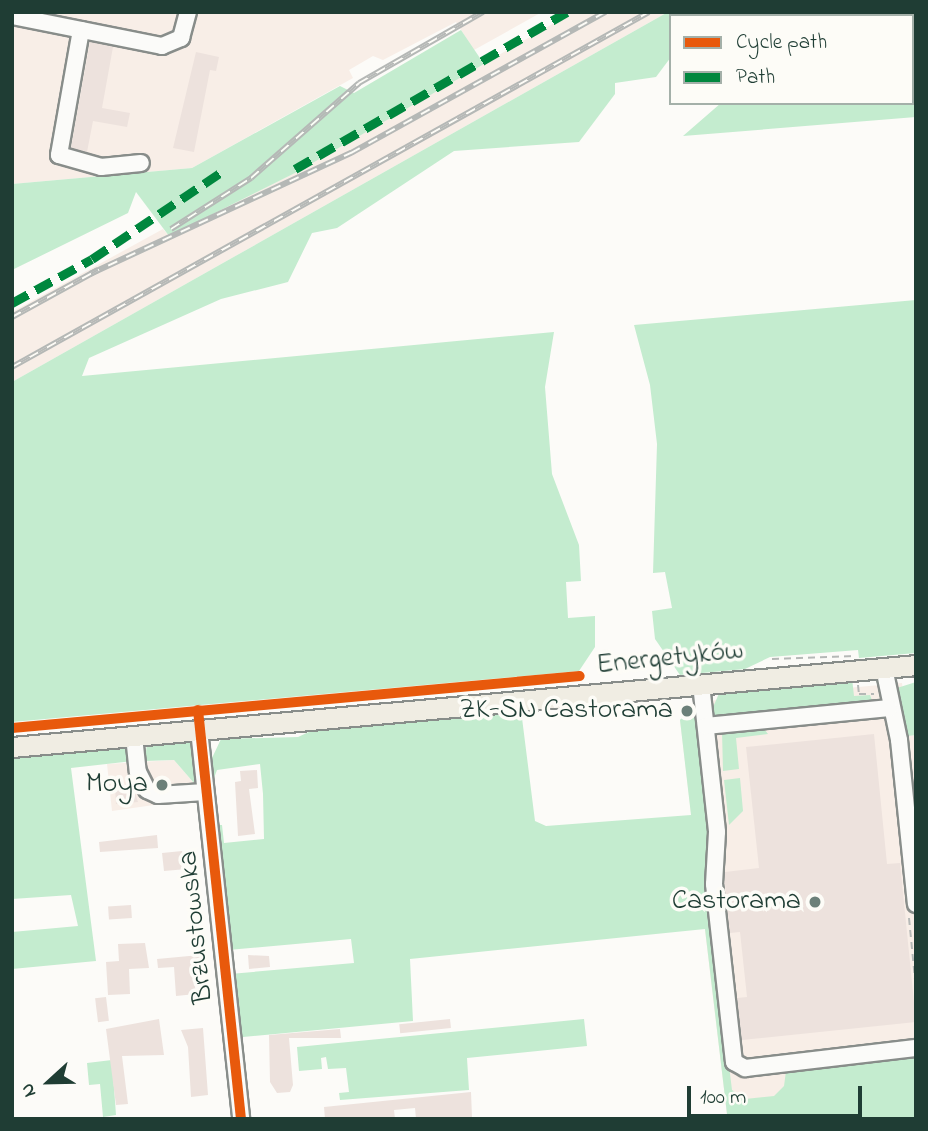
<!DOCTYPE html>
<meta charset="utf-8">
<style>
body{margin:0}
#map{position:relative;width:928px;height:1131px;overflow:hidden;background:#fcfbf8;font-family:"Indie Flower",sans-serif}
div>[style]{position:absolute}
.built>*{inset:0;background:#f8eee7}
.green>*{inset:0;background:#c4eccf}
.building>*{inset:0;background:#ede2dd;transform-origin:0 0}
.path>*{height:2px;margin-top:-1px;transform-origin:0;background:repeating-linear-gradient(90deg,#b5b8b6 0 7px,transparent 0 12px)}
.roads{filter:drop-shadow(2px 0 #888d8a) drop-shadow(-2px 0 #888d8a) drop-shadow(0 2px #888d8a) drop-shadow(0 -2px #888d8a)}
.minor>*{height:16px;margin:-8px;padding:0 8px;transform-origin:8px;border-radius:8px;background:#fbfbf9}
.major>*{height:19px;margin:-9.5px;padding:0 9.5px;transform-origin:9.5px;border-radius:9.5px;background:#f0ede3}
.rail>*{height:6px;margin-top:-3px;transform-origin:0;background:repeating-linear-gradient(90deg,#fdfcf7 0 10px,#b5b8b6 0 20px);box-sizing:border-box;border-block:2px solid #b5b8b6}
.quiet>*{height:9px;margin-top:-4.5px;transform-origin:0;background:repeating-linear-gradient(90deg,#00873e 0 18px,transparent 0 27px)}
.cycleway>*{height:10px;margin:-5px;padding:0 5px;transform-origin:5px;border-radius:5px;background:#e8590c}
.dots>*{width:19px;height:19px;translate:-50% -50%;box-sizing:border-box;border:4px solid #fdfcf7;border-radius:50%}
span{translate:-50% -50%;white-space:nowrap;text-align:center;line-height:1.15;-webkit-text-stroke:7px #fdfcf7;paint-order:stroke}
.street-label{font-size:28px;color:#1f3d34}
.poi-label{font-size:28px;color:#1f3d34}
.right{translate:-100% -50%;text-align:right}
.frame{position:absolute;inset:0;border:14px solid #1f3d34;pointer-events:none}
.legend{position:absolute;left:669px;top:14px;width:245px;height:91px;box-sizing:border-box;background:#fdfcf7;border:2px solid #a4b0a9;margin:0;padding:9px 12px;list-style:none;font-size:21px;color:#1f3d34}
.legend li{display:flex;align-items:center;gap:14px;height:35px}
.legend b{width:35px;border:2px solid #a4b0a9}
.north{position:absolute;left:14px;top:1047px;width:70px;height:70px;-webkit-text-stroke:5px #fdfcf7;paint-order:stroke;rotate:248deg;font-size:19px;font-weight:700;line-height:28px;text-align:center;color:#1f3d34}
.north::after{content:'';display:block;margin:auto;width:24px;height:32px;background:#1f3d34;clip-path:polygon(50% 0,100% 100%,50% 72%,0 100%)}
.scale{position:absolute;left:687px;top:1086px;width:175px;height:32px;box-sizing:border-box;border:4px solid #1f3d34;border-top:0;padding-left:9px;font-size:21px;line-height:24px;white-space:nowrap;color:#1f3d34;-webkit-text-stroke:5px #fdfcf7;paint-order:stroke}
</style>
<div id="map">
<div class="built">
<div style="clip-path:polygon(12px 12px,542px 12px,474px 50px,456px 22px,383px 60px,373px 56px,349px 70px,353px 78px,192px 168px,12px 184px)"></div>
<div style="clip-path:polygon(573px 12px,668px 12px,12px 382px,12px 312px,163px 229px,169px 236px,297px 172px)"></div>
<div style="clip-path:polygon(902px 683px,908px 736px,916px 735px,916px 1085px,727px 1115px,680px 720px,695px 702px)"></div>
<div style="clip-path:polygon(174px 760px,194px 783px,196px 799px,112px 811px,107px 764px)"></div>
</div>
<div class="green">
<div style="clip-path:polygon(668px 12px,720px 12px,671px 16px,671px 57px,656px 77px,615px 83px,615px 94px,579px 142px,454px 151px,337px 228px,312px 233px,288px 282px,221px 299px,89px 358px,82px 376px,554px 332px,545px 387px,552px 474px,579px 545px,581px 581px,566px 582px,568px 618px,595px 616px,595px 647px,579px 671px,12px 722px,12px 382px)"></div>
<div style="clip-path:polygon(461px 30px,484px 64px,297px 172px,169px 236px,136px 192px,128px 213px,12px 270px,12px 184px,192px 168px,340px 86px,354px 93px)"></div>
<div style="clip-path:polygon(912px 42px,916px 117px,683px 136px,721px 103px,912px 103px)"></div>
<div style="clip-path:polygon(916px 300px,916px 653px,859px 658px,858px 650px,770px 657px,745px 669px,680px 675px,655px 639px,652px 611px,672px 608px,665px 572px,653px 573px,657px 444px,650px 385px,634px 325px)"></div>
<div style="clip-path:polygon(852px 678px,854px 696px,870px 695px,873px 703px,719px 718px,711px 712px,720px 691px)"></div>
<div style="clip-path:polygon(916px 682px,916px 735px,908px 736px,897px 688px)"></div>
<div style="clip-path:polygon(695px 702px,709px 836px,706px 876px,732px 1090px,745px 1099px,774px 1096px,784px 1086px,786px 1071px,916px 1052px,916px 1119px,687px 1119px,727px 1114px,705px 929px,410px 959px,413px 1021px,243px 1037px,239px 1049px,230px 974px,354px 963px,351px 939px,228px 950px,214px 825px,222px 825px,224px 843px,264px 839px,263px 794px,260px 764px,217px 770px,214px 778px,212px 758px,221px 739px,298px 737px,324px 725px,521px 710px,535px 821px,546px 826px,691px 815px,680px 720px)"></div>
<div style="clip-path:polygon(761px 725px,768px 734px,736px 738px,739px 769px,723px 771px,722px 731px)"></div>
<div style="clip-path:polygon(187px 739px,195px 748px,194px 783px,174px 760px,145px 761px,147px 743px)"></div>
<div style="clip-path:polygon(118px 743px,129px 747px,133px 761px,71px 768px,96px 961px,12px 969px,12px 932px,78px 926px,71px 895px,12px 899px,12px 753px)"></div>
<div style="clip-path:polygon(740px 778px,743px 811px,729px 825px,724px 780px)"></div>
<div style="clip-path:polygon(584px 1019px,587px 1046px,467px 1058px,469px 1090px,340px 1100px,339px 1093px,349px 1092px,346px 1068px,328px 1069px,326px 1057px,321px 1058px,322px 1069px,299px 1071px,297px 1047px)"></div>
<div style="clip-path:polygon(112px 1060px,116px 1115px,103px 1117px,100px 1084px,89px 1085px,87px 1063px)"></div>
</div>
<div class="building">
<div style="clip-path:polygon(90px 42px,113px 47px,102px 108px,130px 113px,127px 127px,93px 121px,87px 152px,71px 148px)"></div>
<div style="clip-path:polygon(196px 52px,219px 57px,216px 71px,210px 70px,194px 152px,173px 148px)"></div>
<div style="clip-path:polygon(874px 734px,887px 864px,900px 863px,916px 1022px,742px 1040px,737px 998px,747px 997px,740px 932px,730px 933px,725px 884px,725px 872px,759px 868px,746px 747px)"></div>
<div style="clip-path:polygon(257px 770px,258px 788px,249px 789px,255px 834px,238px 836px,235px 782px,241px 781px,240px 771px)"></div>
<div style="clip-path:polygon(132px 784px,138px 802px,116px 804px,115px 785px)"></div>
<div style="clip-path:polygon(157px 835px,158px 848px,100px 852px,99px 842px)"></div>
<div style="clip-path:polygon(182px 851px,187px 869px,164px 871px,162px 853px)"></div>
<div style="left:131px;top:905px;width:13px;height:23px;rotate:86deg"></div>
<div style="clip-path:polygon(145px 943px,149px 968px,129px 969px,130px 994px,108px 995px,106px 962px,119px 961px,118px 944px)"></div>
<div style="clip-path:polygon(200px 955px,200px 965px,192px 965px,196px 994px,176px 996px,174px 967px,158px 968px,157px 959px)"></div>
<div style="clip-path:polygon(248px 955px,269px 956px,270px 967px,249px 969px)"></div>
<div style="left:106px;top:997px;width:24px;height:11px;rotate:83deg"></div>
<div style="clip-path:polygon(159px 1019px,164px 1055px,122px 1056px,128px 1104px,116px 1105px,106px 1029px)"></div>
<div style="left:450px;top:1019px;width:9px;height:51px;rotate:84deg"></div>
<div style="clip-path:polygon(203px 1028px,208px 1095px,191px 1097px,188px 1047px,181px 1030px)"></div>
<div style="clip-path:polygon(340px 1029px,341px 1038px,289px 1038px,293px 1085px,290px 1092px,277px 1093px,270px 1082px,269px 1035px)"></div>
<div style="clip-path:polygon(471px 1092px,472px 1117px,416px 1119px,415px 1108px,394px 1110px,395px 1119px,325px 1119px,324px 1107px)"></div>
</div>
<div class="path">
<div style="left:772px;top:659px;width:83px;rotate:-2.1deg"></div>
<div style="left:858px;top:685px;width:9px;rotate:84deg"></div>
<div style="left:859px;top:694px;width:15px"></div>
<div style="left:909px;top:918px;width:72px;rotate:84.4deg"></div>
</div>
<div class="roads">
<div class="minor">
<div style="left:12px;top:16px;width:153px;rotate:11.3deg"></div>
<div style="left:162px;top:46px;width:21px;rotate:-23deg"></div>
<div style="left:181px;top:38px;width:27px;rotate:-75deg"></div>
<div style="left:81px;top:30px;width:127px;rotate:100deg"></div>
<div style="left:59px;top:155px;width:44px;rotate:15.9deg"></div>
<div style="left:101px;top:167px;width:40px;rotate:-5.7deg"></div>
<div style="left:884px;top:668px;width:74px;rotate:78.2deg"></div>
<div style="left:899px;top:740px;width:165px;rotate:84.1deg"></div>
<div style="left:701px;top:684px;width:149px;rotate:83.8deg"></div>
<div style="left:717px;top:832px;width:52px;rotate:93.3deg"></div>
<div style="left:714px;top:884px;width:179px;rotate:83.6deg"></div>
<div style="left:734px;top:1062px;width:13px;rotate:29deg"></div>
<div style="left:745px;top:1068px;width:172px;rotate:-6.7deg"></div>
<div style="left:706px;top:726px;width:184px;rotate:-5.6deg"></div>
<div style="left:199px;top:730px;width:391px;rotate:83.8deg"></div>
<div style="left:134px;top:736px;width:36px;rotate:84deg"></div>
<div style="left:138px;top:772px;width:20px;rotate:63deg"></div>
<div style="left:147px;top:790px;width:12px;rotate:24deg"></div>
<div style="left:158px;top:795px;width:47px;rotate:-3.7deg"></div>
</div>
<div class="major">
<div style="left:12px;top:747px;width:908px;rotate:-5.18deg"></div>
</div>
</div>
<div class="rail">
<div style="left:171px;top:229px;width:95px;rotate:-32.5deg"></div>
<div style="left:251px;top:178px;width:144px;rotate:-41.3deg"></div>
<div style="left:359px;top:83px;width:143px;rotate:-29.8deg"></div>
<div style="left:90px;top:274px;width:288px;rotate:-24.9deg"></div>
<div style="left:351px;top:153px;width:291px;rotate:-29deg"></div>
<div style="left:12px;top:317px;width:98px;rotate:-28.7deg"></div>
<div style="left:12px;top:367px;width:729px;rotate:-29.13deg"></div>
</div>
<div class="quiet">
<div style="left:295px;top:169px;width:314px;rotate:-30deg"></div>
<div style="left:12px;top:303px;width:91px;rotate:-28.8deg"></div>
<div style="left:92px;top:259px;width:158px;rotate:-33.9deg"></div>
</div>
<div class="cycleway">
<div style="left:198px;top:710px;width:411px;rotate:84deg"></div>
<div style="left:12px;top:728px;width:570px;rotate:-5.23deg"></div>
</div>
<div class="dots">
<div style="left:687px;top:711px;background:#6c8079"></div>
<div style="left:162px;top:785px;background:#6c8079"></div>
<div style="left:815px;top:902px;background:#6c8079"></div>
</div>
<div class="street-label">
<span style="left:670px;top:659px;rotate:-6deg">Energetyków</span>
<span style="left:197px;top:927px;rotate:-96deg">Brzustowska</span>
</div>
<div class="poi-label">
<span class="right" style="left:673px;top:711px">ZK-SN Castorama</span>
<span class="right" style="left:148px;top:785px">Moya</span>
<span class="right" style="left:801px;top:902px">Castorama</span>
</div>
<div class="frame"></div>
<ul class="legend">
<li><b style="height:9px;background:#e8590c"></b>Cycle path</li>
<li><b style="height:9px;background:#00873e"></b>Path</li>
</ul>
<div class="north">N</div>
<div class="scale">100 m</div>
</div>
